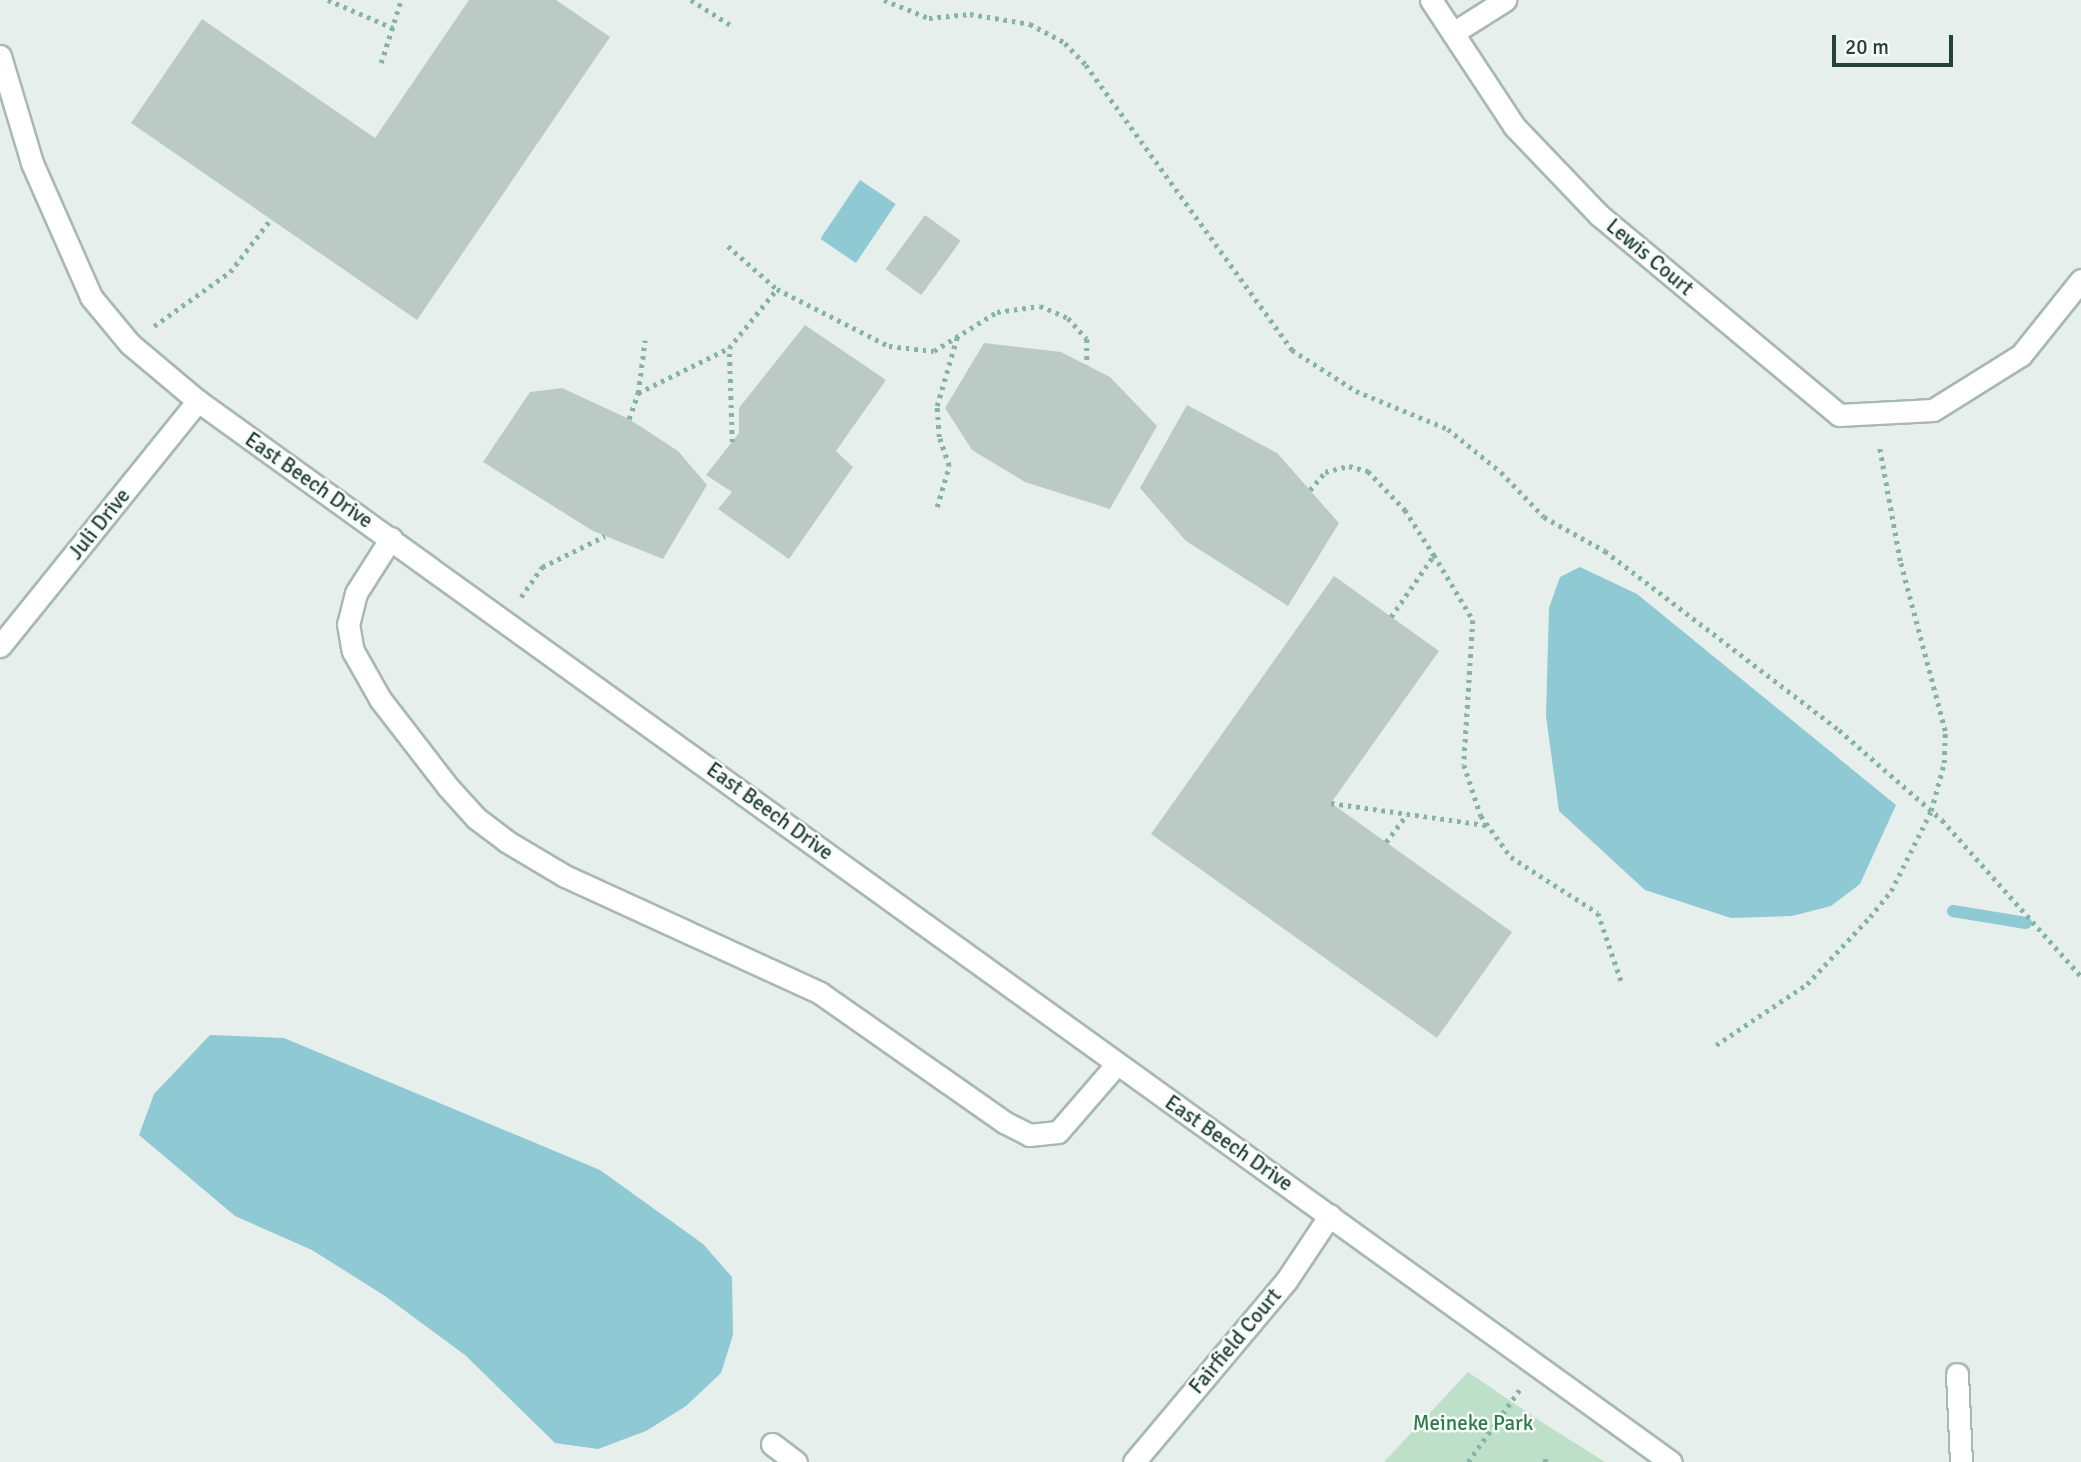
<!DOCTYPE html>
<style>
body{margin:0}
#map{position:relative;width:2081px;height:1462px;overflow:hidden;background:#e6efeb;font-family:Signika,sans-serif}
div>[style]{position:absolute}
.green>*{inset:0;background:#bfe0c8}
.water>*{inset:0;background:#8ec9d4;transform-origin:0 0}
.stream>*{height:12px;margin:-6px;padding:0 6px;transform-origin:6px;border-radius:6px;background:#8ec9d4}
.building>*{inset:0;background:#bbcac4;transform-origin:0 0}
.path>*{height:4.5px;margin-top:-2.25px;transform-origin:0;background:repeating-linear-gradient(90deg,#86b3a5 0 3.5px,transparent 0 8.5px)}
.roads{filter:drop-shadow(2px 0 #a8b8b2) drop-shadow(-2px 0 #a8b8b2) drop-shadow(0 2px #a8b8b2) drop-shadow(0 -2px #a8b8b2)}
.minor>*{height:21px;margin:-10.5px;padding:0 10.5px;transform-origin:10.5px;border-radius:10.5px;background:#fff}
span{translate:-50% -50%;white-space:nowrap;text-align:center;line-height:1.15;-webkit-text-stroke:5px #f7fbf9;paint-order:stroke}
.street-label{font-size:21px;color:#24423a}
.park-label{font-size:21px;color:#2d7a4b}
.scale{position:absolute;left:1832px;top:35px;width:121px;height:32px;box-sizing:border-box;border:4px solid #24423a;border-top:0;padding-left:9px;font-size:21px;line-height:24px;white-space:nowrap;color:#24423a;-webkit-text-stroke:5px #f7fbf9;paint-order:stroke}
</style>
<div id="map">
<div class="green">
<div style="clip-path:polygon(1468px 1372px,1540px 1421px,1605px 1462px,1384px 1462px)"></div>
</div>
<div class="water">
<div style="left:860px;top:180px;width:43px;height:71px;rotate:34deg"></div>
<div style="clip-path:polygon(1580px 567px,1637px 594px,1896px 805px,1860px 884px,1831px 906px,1792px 916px,1731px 918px,1645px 890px,1559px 811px,1546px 716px,1549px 608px,1560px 577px)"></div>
<div style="clip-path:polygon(210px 1035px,284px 1038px,600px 1170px,703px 1244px,732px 1277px,733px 1335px,721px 1373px,686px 1406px,646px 1431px,598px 1449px,555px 1443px,465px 1355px,385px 1296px,312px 1250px,235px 1216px,139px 1135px,154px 1094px)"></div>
</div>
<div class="stream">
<div style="left:1953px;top:911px;width:74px;rotate:9.3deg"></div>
</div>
<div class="building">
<div style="clip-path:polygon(469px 0,556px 0,610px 37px,417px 320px,131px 123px,202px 19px,375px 138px)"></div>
<div style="left:925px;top:215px;width:44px;height:67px;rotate:36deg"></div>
<div style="clip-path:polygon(805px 325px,886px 380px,836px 451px,853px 467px,789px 559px,718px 509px,732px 492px,706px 475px,739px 433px,739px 408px)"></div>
<div style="clip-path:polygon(984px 343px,1061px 352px,1110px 377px,1157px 426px,1110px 509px,1025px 482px,972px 450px,945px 408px)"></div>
<div style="clip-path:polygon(562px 388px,629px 419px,678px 451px,707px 485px,663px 559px,593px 531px,483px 462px,530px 392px)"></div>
<div style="clip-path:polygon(1187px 405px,1277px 453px,1339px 523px,1288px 606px,1186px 541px,1140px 488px)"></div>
<div style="clip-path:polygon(1334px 576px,1439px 651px,1331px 803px,1512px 932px,1437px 1038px,1151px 834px)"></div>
</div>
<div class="path">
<div style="left:328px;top:0;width:71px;rotate:23.3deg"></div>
<div style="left:691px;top:0;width:49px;rotate:32.4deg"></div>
<div style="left:884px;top:0;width:48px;rotate:21.8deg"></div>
<div style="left:929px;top:18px;width:41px;rotate:-5.6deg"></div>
<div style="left:970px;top:14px;width:61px;rotate:9.5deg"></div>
<div style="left:1030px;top:24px;width:40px;rotate:28deg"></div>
<div style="left:1065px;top:43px;width:30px;rotate:46deg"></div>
<div style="left:1086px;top:65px;width:352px;rotate:54.1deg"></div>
<div style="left:1292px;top:350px;width:76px;rotate:32.6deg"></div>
<div style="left:1356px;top:391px;width:100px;rotate:22.4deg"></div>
<div style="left:1448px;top:429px;width:68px;rotate:39.1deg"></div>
<div style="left:1501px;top:472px;width:62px;rotate:46.3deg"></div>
<div style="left:1544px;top:517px;width:70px;rotate:29.1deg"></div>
<div style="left:1605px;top:551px;width:295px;rotate:37.4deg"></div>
<div style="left:1839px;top:730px;width:137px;rotate:41.1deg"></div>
<div style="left:1942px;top:820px;width:209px;rotate:48.3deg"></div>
<div style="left:381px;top:63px;width:66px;rotate:-72.4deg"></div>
<div style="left:728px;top:246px;width:65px;rotate:41.3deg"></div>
<div style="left:777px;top:289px;width:126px;rotate:27deg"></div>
<div style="left:889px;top:346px;width:45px;rotate:6.3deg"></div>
<div style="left:934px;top:351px;width:74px;rotate:-31.8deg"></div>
<div style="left:997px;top:312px;width:43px;rotate:-7.9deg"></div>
<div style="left:1040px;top:306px;width:30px;rotate:23deg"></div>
<div style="left:1068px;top:318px;width:28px;rotate:48deg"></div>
<div style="left:1087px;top:339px;width:26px;rotate:90deg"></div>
<div style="left:154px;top:326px;width:93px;rotate:-35.4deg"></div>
<div style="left:230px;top:272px;width:67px;rotate:-52.3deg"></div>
<div style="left:638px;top:393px;width:102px;rotate:-26.3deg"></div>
<div style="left:629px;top:419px;width:28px;rotate:-71deg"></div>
<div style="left:638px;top:393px;width:53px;rotate:-82.5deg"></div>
<div style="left:732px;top:442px;width:94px;rotate:-91.8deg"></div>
<div style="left:729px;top:348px;width:76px;rotate:-50.9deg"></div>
<div style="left:1310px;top:490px;width:23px;rotate:-50deg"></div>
<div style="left:1325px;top:472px;width:25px;rotate:-14deg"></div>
<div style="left:1349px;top:466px;width:20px;rotate:15deg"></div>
<div style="left:1368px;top:471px;width:54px;rotate:46.5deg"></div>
<div style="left:1405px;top:510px;width:54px;rotate:57.2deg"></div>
<div style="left:1434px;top:555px;width:76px;rotate:59deg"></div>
<div style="left:1473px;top:620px;width:145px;rotate:93.6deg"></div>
<div style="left:1464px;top:765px;width:54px;rotate:71.6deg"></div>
<div style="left:1481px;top:816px;width:51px;rotate:53.8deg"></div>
<div style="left:1511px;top:857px;width:103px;rotate:32.8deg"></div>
<div style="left:1598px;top:913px;width:74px;rotate:71.1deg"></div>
<div style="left:937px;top:507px;width:43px;rotate:-73.7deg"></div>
<div style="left:949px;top:466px;width:31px;rotate:-109deg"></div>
<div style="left:939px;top:437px;width:31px;rotate:-94deg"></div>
<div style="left:937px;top:406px;width:72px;rotate:-73.8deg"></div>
<div style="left:521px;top:597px;width:37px;rotate:-55deg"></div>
<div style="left:542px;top:567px;width:70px;rotate:-26.2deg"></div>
<div style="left:1391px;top:617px;width:75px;rotate:-55.3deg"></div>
<div style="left:1331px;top:803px;width:157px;rotate:8.1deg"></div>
<div style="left:1386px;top:842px;width:35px;rotate:-53deg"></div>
<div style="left:1716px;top:1045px;width:110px;rotate:-33.8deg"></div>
<div style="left:1807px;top:984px;width:92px;rotate:-46.8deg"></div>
<div style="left:1870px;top:917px;width:33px;rotate:-51deg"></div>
<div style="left:1891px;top:891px;width:89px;rotate:-63.4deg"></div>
<div style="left:1931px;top:811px;width:50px;rotate:-74.8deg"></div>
<div style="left:1944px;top:763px;width:32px;rotate:-88deg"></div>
<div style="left:1945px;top:731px;width:176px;rotate:-104.8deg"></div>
<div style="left:1900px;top:561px;width:118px;rotate:-100.3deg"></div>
<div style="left:1468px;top:1462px;width:90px;rotate:-54.5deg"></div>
<div style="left:1545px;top:1462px;width:8px;rotate:-83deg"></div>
</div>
<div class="roads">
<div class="minor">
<div style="left:1431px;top:0;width:151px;rotate:56.6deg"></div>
<div style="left:1514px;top:126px;width:123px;rotate:46.3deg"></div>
<div style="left:1599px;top:215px;width:312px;rotate:39.8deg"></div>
<div style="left:1839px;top:415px;width:94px;rotate:-3deg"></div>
<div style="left:1933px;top:410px;width:104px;rotate:-32deg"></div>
<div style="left:2021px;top:355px;width:96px;rotate:-51.3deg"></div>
<div style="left:1453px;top:33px;width:62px;rotate:-32.4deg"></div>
<div style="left:0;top:56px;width:112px;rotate:73.3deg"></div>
<div style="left:32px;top:163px;width:146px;rotate:66.2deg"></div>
<div style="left:91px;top:297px;width:61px;rotate:50.3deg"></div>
<div style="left:130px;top:344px;width:89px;rotate:40deg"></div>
<div style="left:198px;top:401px;width:1815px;rotate:35.77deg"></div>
<div style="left:391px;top:538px;width:65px;rotate:122.5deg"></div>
<div style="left:356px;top:593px;width:32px;rotate:104deg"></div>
<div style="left:348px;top:624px;width:27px;rotate:80deg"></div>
<div style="left:353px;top:651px;width:55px;rotate:60.6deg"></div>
<div style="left:380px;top:699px;width:111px;rotate:52.3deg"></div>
<div style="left:448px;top:787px;width:42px;rotate:47.9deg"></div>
<div style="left:476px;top:818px;width:38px;rotate:37deg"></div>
<div style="left:506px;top:841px;width:69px;rotate:30.7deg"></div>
<div style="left:565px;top:876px;width:281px;rotate:24.6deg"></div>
<div style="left:820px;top:993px;width:225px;rotate:35deg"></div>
<div style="left:1004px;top:1122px;width:28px;rotate:27deg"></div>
<div style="left:1029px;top:1135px;width:29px;rotate:-6deg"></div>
<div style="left:1058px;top:1132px;width:90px;rotate:-49.1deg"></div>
<div style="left:0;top:646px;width:315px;rotate:-51.1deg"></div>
<div style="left:1957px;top:1374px;width:88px;rotate:87.4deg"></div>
<div style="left:772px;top:1444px;width:30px;rotate:37deg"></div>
<div style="left:1134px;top:1462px;width:236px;rotate:-50deg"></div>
<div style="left:1286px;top:1281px;width:79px;rotate:-56.3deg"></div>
</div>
</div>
<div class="street-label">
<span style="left:1650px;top:257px;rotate:40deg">Lewis Court</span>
<span style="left:309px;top:480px;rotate:35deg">East Beech Drive</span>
<span style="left:99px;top:524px;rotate:-51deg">Juli Drive</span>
<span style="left:770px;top:811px;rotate:36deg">East Beech Drive</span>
<span style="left:1229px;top:1143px;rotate:35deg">East Beech Drive</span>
<span style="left:1235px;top:1341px;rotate:-50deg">Fairfield Court</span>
</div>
<div class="park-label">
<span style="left:1473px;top:1423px">Meineke Park</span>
</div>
<div class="scale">20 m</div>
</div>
